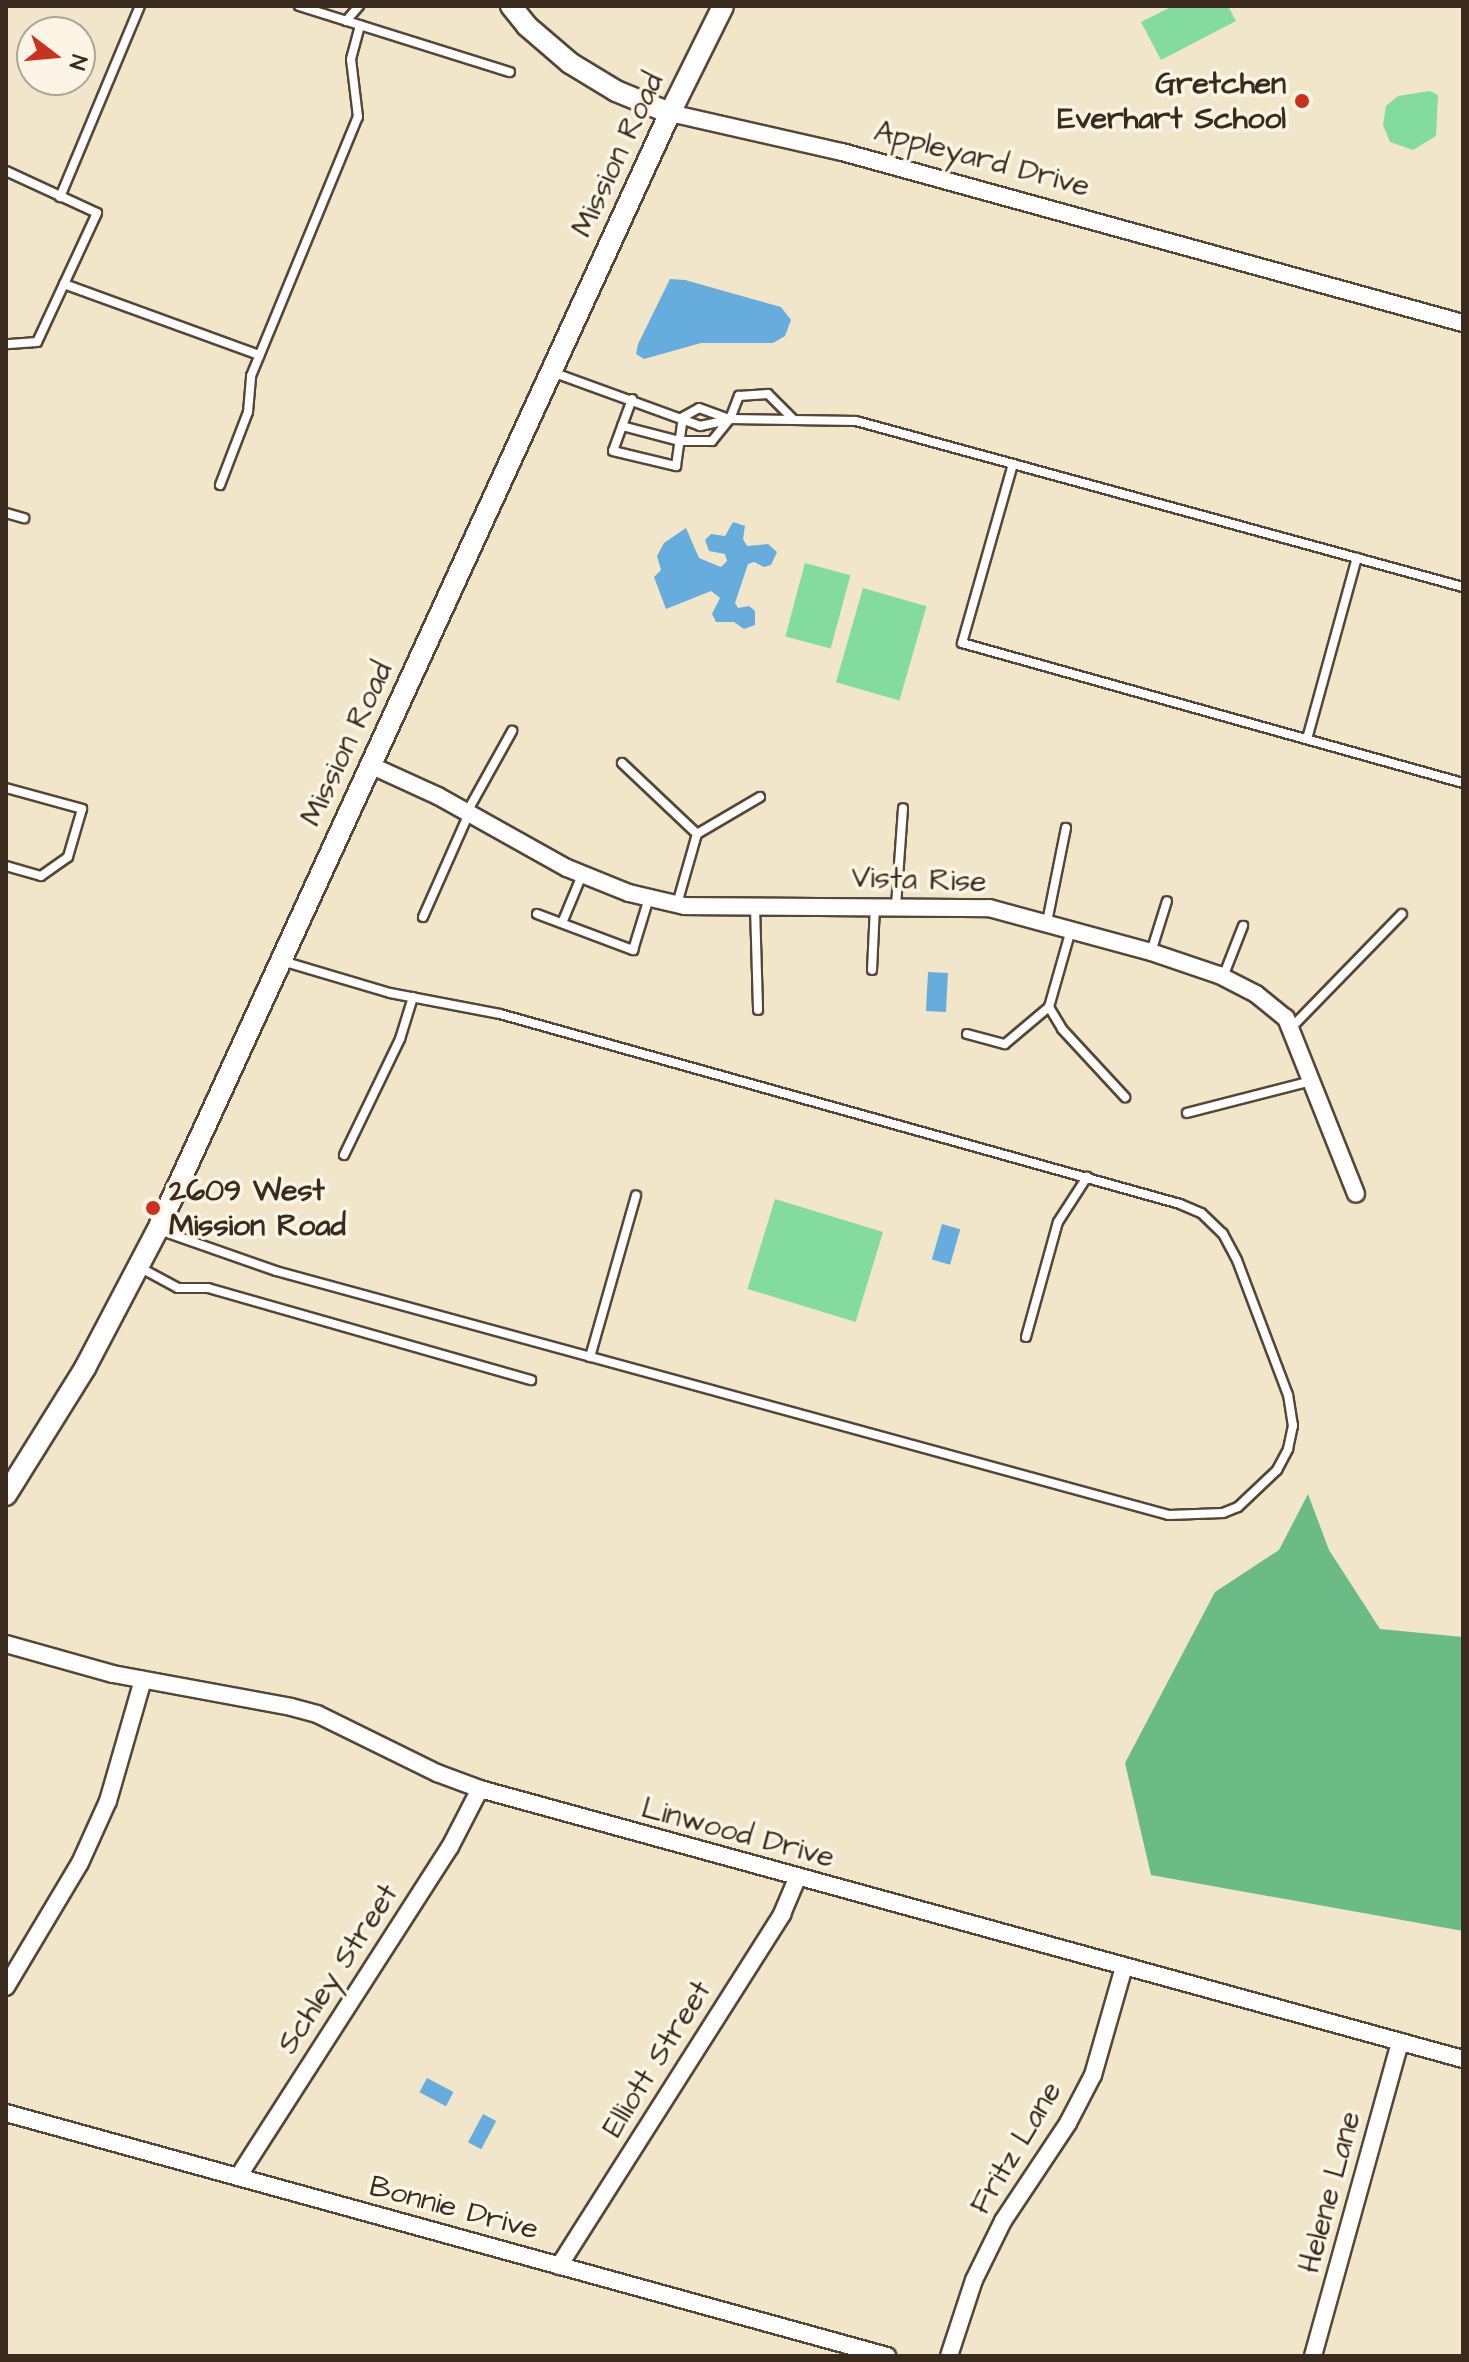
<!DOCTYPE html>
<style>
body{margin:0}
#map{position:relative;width:1469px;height:2362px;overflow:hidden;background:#f1e6c9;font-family:"Architects Daughter",sans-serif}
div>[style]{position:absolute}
.green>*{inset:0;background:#83db9f;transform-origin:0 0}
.forest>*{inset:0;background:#6abb86}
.water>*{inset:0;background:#66addd;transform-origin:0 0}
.roads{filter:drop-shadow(2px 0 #564638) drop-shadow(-2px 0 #564638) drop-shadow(0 2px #564638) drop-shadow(0 -2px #564638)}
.service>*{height:8px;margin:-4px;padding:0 4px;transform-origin:4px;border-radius:4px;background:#fff}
.minor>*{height:16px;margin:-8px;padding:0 8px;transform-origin:8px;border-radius:8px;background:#fff}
.tertiary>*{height:20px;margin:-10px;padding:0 10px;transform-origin:10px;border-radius:10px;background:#fff}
.dots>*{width:22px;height:22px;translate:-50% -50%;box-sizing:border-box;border:4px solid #fcf5e5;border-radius:50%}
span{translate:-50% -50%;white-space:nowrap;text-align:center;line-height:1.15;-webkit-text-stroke:7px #fcf5e5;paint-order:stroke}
.poi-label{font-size:30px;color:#3b2a1e;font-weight:700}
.right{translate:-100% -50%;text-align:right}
.left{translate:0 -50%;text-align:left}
.street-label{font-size:30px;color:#3b2a1e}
.frame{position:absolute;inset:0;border:8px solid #3b2a1e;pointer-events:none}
.north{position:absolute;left:16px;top:16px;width:80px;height:80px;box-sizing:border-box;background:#fcf5e5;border:2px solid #afa495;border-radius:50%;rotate:106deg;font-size:22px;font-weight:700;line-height:32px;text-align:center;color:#3b2a1e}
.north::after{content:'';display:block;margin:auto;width:28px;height:36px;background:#c8321e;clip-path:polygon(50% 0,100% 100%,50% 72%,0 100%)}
</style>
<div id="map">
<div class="green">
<div style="clip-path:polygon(1173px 6px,1228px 6px,1236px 21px,1161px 60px,1141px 22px)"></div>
<div style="clip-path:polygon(1430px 91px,1438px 95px,1436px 136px,1413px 150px,1390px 142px,1383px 125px,1386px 106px,1398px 96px)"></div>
<div style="left:805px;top:563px;width:47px;height:76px;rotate:15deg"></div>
<div style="left:863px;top:588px;width:66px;height:98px;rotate:16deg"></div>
<div style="left:775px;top:1199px;width:113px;height:94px;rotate:17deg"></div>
</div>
<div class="forest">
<div style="clip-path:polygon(1308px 1494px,1329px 1550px,1380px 1629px,1463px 1637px,1463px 1931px,1151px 1875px,1125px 1763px,1215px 1592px,1279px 1550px)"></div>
</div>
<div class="water">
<div style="clip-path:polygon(670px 279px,685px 280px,781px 307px,791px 320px,785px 336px,773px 343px,701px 343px,644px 359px,636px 354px,638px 344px)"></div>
<div style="clip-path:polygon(733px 522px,745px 526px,743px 539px,747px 546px,768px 544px,777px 552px,771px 565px,764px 567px,754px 562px,748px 564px,735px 603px,738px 608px,749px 606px,755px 611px,755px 625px,744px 629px,734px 622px,716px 622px,712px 614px,720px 598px,711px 591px,666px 609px,654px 577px,661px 570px,657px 556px,664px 543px,686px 528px,699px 558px,721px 567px,727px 561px,725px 554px,709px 551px,705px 540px,711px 534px,725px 536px)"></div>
<div style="left:928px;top:972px;width:20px;height:39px;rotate:3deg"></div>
<div style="left:942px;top:1224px;width:19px;height:37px;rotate:16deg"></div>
<div style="left:427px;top:2078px;width:30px;height:16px;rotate:28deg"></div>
<div style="left:483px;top:2114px;width:15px;height:32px;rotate:28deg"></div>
</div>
<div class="roads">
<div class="service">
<div style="left:299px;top:6px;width:221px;rotate:17.4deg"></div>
<div style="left:346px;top:21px;width:20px;rotate:-49deg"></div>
<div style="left:6px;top:171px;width:100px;rotate:24.8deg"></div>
<div style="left:97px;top:213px;width:142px;rotate:114.9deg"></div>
<div style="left:37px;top:342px;width:31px;rotate:176deg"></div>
<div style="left:60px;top:197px;width:207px;rotate:-67.3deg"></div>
<div style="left:64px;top:284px;width:208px;rotate:20deg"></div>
<div style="left:552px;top:372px;width:158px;rotate:20deg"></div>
<div style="left:700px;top:426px;width:29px;rotate:-12deg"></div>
<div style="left:632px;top:399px;width:55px;rotate:110.1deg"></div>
<div style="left:613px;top:451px;width:65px;rotate:13.4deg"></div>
<div style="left:676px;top:466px;width:49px;rotate:-81.9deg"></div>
<div style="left:683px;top:417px;width:18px;rotate:-29deg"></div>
<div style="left:699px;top:408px;width:33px;rotate:20deg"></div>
<div style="left:730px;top:419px;width:126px;rotate:0.9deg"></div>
<div style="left:856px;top:421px;width:629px;rotate:15.3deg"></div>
<div style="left:622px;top:426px;width:60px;rotate:14.5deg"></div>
<div style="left:680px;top:441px;width:32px"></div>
<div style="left:712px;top:441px;width:28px;rotate:-51deg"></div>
<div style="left:730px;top:419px;width:25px;rotate:-69deg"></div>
<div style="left:739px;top:396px;width:29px;rotate:-4deg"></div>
<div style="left:768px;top:394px;width:34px;rotate:45deg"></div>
<div style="left:1013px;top:464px;width:186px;rotate:105.9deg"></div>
<div style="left:962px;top:643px;width:520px;rotate:15.61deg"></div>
<div style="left:220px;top:485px;width:78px;rotate:-69deg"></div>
<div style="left:248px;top:412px;width:36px;rotate:-85deg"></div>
<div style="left:251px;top:376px;width:280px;rotate:-67.6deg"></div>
<div style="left:358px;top:117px;width:58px;rotate:-96.9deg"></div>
<div style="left:351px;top:59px;width:35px;rotate:-75deg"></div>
<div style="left:6px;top:513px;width:19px;rotate:16deg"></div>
<div style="left:1307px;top:739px;width:188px;rotate:-74.6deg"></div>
<div style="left:622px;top:763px;width:103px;rotate:43.4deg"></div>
<div style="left:697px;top:834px;width:73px;rotate:-30.4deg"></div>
<div style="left:6px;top:788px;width:79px;rotate:15.4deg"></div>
<div style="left:82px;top:809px;width:50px;rotate:106.3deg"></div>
<div style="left:68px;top:857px;width:33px;rotate:145deg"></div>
<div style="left:41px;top:876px;width:36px;rotate:-164deg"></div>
<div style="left:467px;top:812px;width:93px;rotate:-60.9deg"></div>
<div style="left:677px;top:904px;width:73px;rotate:-74.1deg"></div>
<div style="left:896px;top:906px;width:98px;rotate:-85.9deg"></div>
<div style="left:755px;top:907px;width:103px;rotate:88.3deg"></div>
<div style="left:537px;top:914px;width:103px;rotate:20.6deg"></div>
<div style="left:633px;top:950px;width:54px;rotate:-72.9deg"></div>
<div style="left:423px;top:917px;width:114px;rotate:-66.1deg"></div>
<div style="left:1047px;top:922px;width:96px;rotate:-78.6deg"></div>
<div style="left:562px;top:923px;width:52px;rotate:-67.4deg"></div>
<div style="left:1151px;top:952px;width:53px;rotate:-72.6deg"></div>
<div style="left:872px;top:970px;width:63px;rotate:-87.3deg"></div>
<div style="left:1223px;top:977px;width:55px;rotate:-68.6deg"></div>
<div style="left:1049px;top:1007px;width:26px;rotate:59deg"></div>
<div style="left:1062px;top:1029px;width:93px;rotate:47.2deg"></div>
<div style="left:1291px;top:1028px;width:159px;rotate:-45.8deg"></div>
<div style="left:967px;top:1034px;width:39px;rotate:15deg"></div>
<div style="left:1005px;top:1044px;width:57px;rotate:-40.1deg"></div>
<div style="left:1049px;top:1007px;width:80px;rotate:-74.1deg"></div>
<div style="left:1187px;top:1113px;width:129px;rotate:-14.4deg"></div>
<div style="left:344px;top:1155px;width:129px;rotate:-64.2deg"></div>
<div style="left:400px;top:1039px;width:44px;rotate:-72.8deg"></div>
<div style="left:159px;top:1230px;width:124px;rotate:19.3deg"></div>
<div style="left:276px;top:1271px;width:926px;rotate:15.28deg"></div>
<div style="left:1169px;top:1515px;width:54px;rotate:-2.1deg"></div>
<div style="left:1223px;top:1513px;width:16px;rotate:-22deg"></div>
<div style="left:1238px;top:1507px;width:54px;rotate:-43.5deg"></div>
<div style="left:1277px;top:1470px;width:24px;rotate:-62deg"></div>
<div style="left:1288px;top:1449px;width:24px;rotate:-78deg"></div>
<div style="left:1293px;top:1426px;width:31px;rotate:-99deg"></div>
<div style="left:1288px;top:1395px;width:144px;rotate:-110.7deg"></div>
<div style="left:1237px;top:1260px;width:30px;rotate:-118deg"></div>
<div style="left:1223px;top:1234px;width:30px;rotate:-136deg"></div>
<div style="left:1201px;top:1213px;width:23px;rotate:-157deg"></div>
<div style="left:1180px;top:1204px;width:706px;rotate:-164.39deg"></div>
<div style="left:500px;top:1014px;width:112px;rotate:-169.2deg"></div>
<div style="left:390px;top:993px;width:113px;rotate:-163.5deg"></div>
<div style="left:139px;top:1267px;width:44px;rotate:28.3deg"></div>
<div style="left:178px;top:1288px;width:30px"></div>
<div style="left:208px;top:1288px;width:336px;rotate:15.9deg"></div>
<div style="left:1026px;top:1337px;width:119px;rotate:-74.5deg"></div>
<div style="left:1058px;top:1222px;width:54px;rotate:-57.2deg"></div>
<div style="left:590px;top:1357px;width:168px;rotate:-74.1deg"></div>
</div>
<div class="minor">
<div style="left:670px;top:113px;width:176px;rotate:12.8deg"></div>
<div style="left:842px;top:152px;width:644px;rotate:15.4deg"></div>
<div style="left:370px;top:765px;width:75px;rotate:24.5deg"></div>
<div style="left:438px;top:796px;width:148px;rotate:29.2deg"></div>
<div style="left:567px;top:868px;width:67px;rotate:22deg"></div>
<div style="left:629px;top:893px;width:57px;rotate:13.1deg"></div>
<div style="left:685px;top:906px;width:304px;rotate:0.4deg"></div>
<div style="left:989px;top:908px;width:168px;rotate:15.2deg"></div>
<div style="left:1151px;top:952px;width:72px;rotate:18.7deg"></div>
<div style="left:1219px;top:975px;width:42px;rotate:27.2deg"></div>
<div style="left:1256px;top:994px;width:38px;rotate:39deg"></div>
<div style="left:1286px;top:1018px;width:189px;rotate:68.3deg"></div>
<div style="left:6px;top:1644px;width:111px;rotate:15.7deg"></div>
<div style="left:113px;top:1674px;width:181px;rotate:10.5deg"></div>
<div style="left:291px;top:1707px;width:27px;rotate:15deg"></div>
<div style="left:317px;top:1714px;width:134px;rotate:26.2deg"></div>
<div style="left:437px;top:1773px;width:46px;rotate:20.4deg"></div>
<div style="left:480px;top:1789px;width:1019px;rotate:15.36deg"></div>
<div style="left:6px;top:1987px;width:144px;rotate:-59.2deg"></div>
<div style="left:80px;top:1863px;width:68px;rotate:-65.7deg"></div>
<div style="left:108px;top:1801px;width:126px;rotate:-73.9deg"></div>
<div style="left:6px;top:2113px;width:914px;rotate:15.42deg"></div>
<div style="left:238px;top:2177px;width:392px;rotate:-57.3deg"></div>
<div style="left:450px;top:1847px;width:65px;rotate:-62.7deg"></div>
<div style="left:559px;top:2266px;width:417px;rotate:-57.6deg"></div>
<div style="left:782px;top:1914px;width:38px;rotate:-67deg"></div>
<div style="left:949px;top:2356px;width:80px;rotate:-71.8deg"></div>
<div style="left:974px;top:2280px;width:66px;rotate:-63.8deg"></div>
<div style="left:1003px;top:2221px;width:118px;rotate:-56.4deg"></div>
<div style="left:1068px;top:2123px;width:54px;rotate:-62.5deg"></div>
<div style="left:1093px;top:2075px;width:112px;rotate:-74deg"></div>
<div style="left:1313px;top:2356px;width:326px;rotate:-74.5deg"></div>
</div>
<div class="tertiary">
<div style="left:511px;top:6px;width:26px;rotate:51deg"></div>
<div style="left:527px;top:26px;width:57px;rotate:40.7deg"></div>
<div style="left:570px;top:63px;width:54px;rotate:31.3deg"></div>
<div style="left:616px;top:91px;width:58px;rotate:22.2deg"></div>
<div style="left:6px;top:1495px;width:150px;rotate:-58.1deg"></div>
<div style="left:85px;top:1368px;width:157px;rotate:-62.3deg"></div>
<div style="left:158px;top:1229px;width:1228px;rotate:-65.36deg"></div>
<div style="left:670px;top:113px;width:119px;rotate:-63.6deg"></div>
</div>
</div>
<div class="dots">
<div style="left:1302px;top:101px;background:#c8321e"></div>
<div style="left:153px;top:1208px;background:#c8321e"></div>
</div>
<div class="poi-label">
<span class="right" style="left:1286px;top:101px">Gretchen<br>Everhart School</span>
<span class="left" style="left:169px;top:1208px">2609 West<br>Mission Road</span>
</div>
<div class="street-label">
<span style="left:618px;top:155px;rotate:-65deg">Mission Road</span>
<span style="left:982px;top:159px;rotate:15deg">Appleyard Drive</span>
<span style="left:347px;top:744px;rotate:-65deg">Mission Road</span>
<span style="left:919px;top:880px;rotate:2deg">Vista Rise</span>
<span style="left:738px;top:1833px;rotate:15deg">Linwood Drive</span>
<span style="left:338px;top:1969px;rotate:-57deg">Schley Street</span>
<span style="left:657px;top:2059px;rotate:-58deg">Elliott Street</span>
<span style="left:1016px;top:2148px;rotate:-59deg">Fritz Lane</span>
<span style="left:1330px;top:2192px;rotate:-75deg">Helene Lane</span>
<span style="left:454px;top:2208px;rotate:15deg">Bonnie Drive</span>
</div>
<div class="frame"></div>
<div class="north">N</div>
</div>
